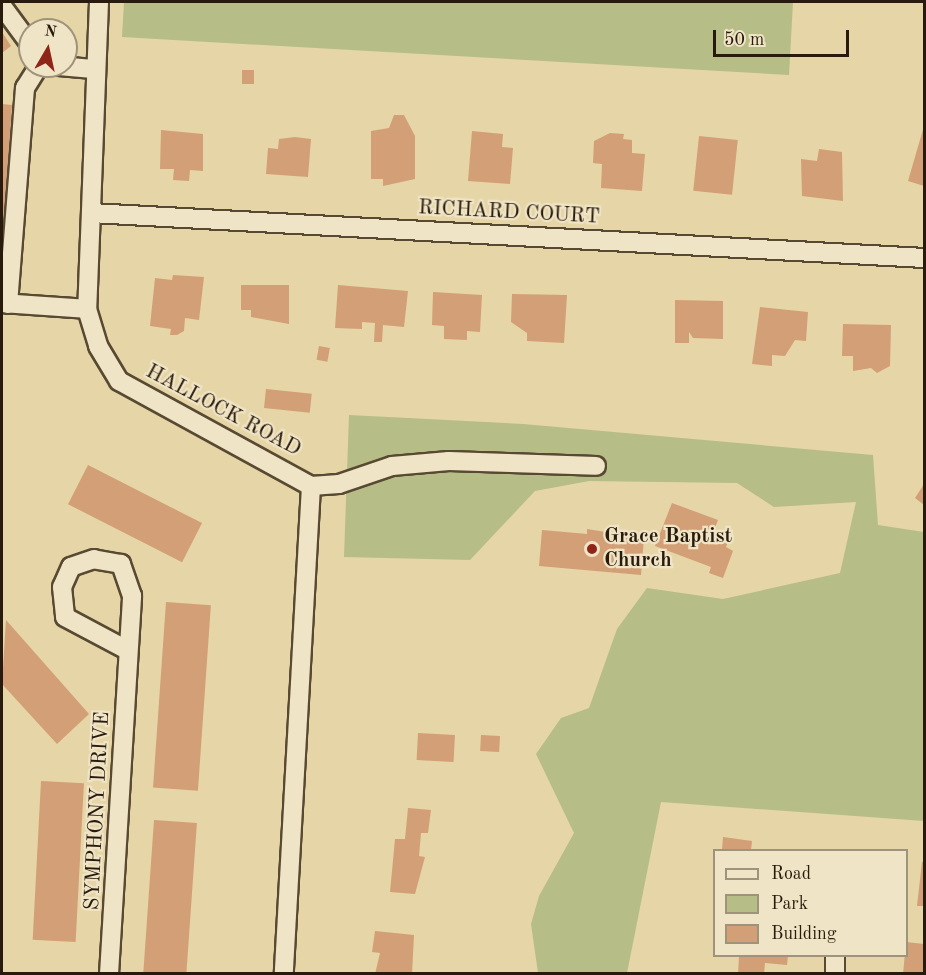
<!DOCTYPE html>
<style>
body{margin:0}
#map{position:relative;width:926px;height:975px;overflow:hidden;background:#e6d5a6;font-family:"Old Standard TT",serif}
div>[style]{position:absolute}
.green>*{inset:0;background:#b7bd86}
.building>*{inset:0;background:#d39f76;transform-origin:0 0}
.roads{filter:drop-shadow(2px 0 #584932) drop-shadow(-2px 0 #584932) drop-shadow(0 2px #584932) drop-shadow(0 -2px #584932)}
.minor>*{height:18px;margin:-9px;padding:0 9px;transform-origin:9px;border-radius:9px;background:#efe4c5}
.dots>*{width:16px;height:16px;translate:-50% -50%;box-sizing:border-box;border:3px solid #efe4c5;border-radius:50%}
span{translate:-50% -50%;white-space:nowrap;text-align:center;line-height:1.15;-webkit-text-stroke:4.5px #efe4c5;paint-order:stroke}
.street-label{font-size:21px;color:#281a0c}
.poi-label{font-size:21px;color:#281a0c;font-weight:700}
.left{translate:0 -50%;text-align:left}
.frame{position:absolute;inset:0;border:3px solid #281a0c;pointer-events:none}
.legend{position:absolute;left:713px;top:849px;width:195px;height:108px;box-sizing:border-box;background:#efe4c5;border:2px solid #9f937b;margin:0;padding:8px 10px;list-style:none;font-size:18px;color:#281a0c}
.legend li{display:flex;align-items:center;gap:12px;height:30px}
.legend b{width:30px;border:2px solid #9f937b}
.north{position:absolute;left:18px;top:18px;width:60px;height:60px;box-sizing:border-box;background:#efe4c5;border:2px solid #9f937b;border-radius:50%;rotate:9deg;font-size:16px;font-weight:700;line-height:24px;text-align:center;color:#281a0c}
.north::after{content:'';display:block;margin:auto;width:21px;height:27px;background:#8f2418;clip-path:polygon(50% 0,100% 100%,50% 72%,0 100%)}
.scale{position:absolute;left:713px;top:30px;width:136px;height:27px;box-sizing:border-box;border:3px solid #281a0c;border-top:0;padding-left:8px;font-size:18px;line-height:21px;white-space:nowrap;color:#281a0c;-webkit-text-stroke:4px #efe4c5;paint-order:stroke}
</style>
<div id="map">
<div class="green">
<div style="clip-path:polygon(124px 2px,793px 2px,789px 75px,122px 37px)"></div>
<div style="clip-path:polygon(349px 415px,523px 424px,873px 455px,878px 525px,924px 532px,924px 821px,661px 802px,627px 973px,538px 973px,531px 924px,539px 896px,574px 833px,536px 754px,561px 718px,589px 708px,617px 629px,647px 588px,723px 599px,840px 573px,856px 502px,774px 507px,737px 483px,589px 481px,535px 491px,470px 560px,344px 557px)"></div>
</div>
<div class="building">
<div style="clip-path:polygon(2px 32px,11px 46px,2px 53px)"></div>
<div style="left:242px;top:70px;width:12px;height:14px"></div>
<div style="clip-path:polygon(2px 104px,12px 105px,3px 243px,2px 243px)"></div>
<div style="clip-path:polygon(394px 115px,404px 115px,415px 136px,415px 179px,383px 186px,383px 179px,371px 179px,371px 131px,389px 128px)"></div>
<div style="clip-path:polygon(924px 126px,924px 186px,908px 181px)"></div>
<div style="clip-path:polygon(161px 130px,203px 134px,203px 171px,190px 170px,189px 181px,173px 180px,174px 169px,160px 169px)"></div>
<div style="clip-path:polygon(472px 131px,503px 134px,502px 147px,513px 148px,510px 184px,468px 181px)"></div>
<div style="clip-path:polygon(610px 133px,624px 134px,623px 139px,632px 140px,632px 153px,645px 154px,642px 191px,601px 188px,602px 164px,593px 163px,594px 141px)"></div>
<div style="left:699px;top:136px;width:39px;height:55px;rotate:6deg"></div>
<div style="clip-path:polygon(295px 137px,311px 139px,308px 177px,266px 174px,268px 148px,278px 149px,279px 139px)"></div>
<div style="clip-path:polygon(819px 149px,842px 152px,843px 201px,802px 196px,801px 159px,817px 161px)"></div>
<div style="clip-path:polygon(173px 275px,204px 277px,199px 320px,185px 318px,184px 331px,177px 335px,170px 335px,171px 329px,150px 326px,155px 278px,172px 280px)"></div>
<div style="clip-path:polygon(241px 285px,289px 285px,289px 324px,251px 317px,251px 310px,241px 310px)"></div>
<div style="clip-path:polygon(338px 285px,408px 291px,404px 327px,383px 325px,382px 342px,374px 342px,375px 323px,362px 322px,362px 329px,335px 328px)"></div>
<div style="clip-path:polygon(433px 292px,482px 295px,480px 332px,467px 331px,467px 340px,444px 339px,444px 326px,432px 325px)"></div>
<div style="clip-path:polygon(512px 294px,567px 295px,564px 343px,527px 341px,527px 333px,511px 322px)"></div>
<div style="clip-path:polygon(675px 300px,723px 301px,723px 339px,693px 338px,689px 332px,689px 343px,675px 343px)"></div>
<div style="clip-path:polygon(760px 307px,808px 312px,806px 341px,795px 340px,785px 356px,772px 355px,772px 366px,752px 364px)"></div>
<div style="clip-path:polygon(843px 324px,891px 325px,890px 366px,877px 373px,871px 368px,853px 371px,853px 356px,842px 356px)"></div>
<div style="left:319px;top:346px;width:11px;height:14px;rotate:10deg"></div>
<div style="left:266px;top:389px;width:46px;height:19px;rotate:6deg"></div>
<div style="left:88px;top:465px;width:128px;height:44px;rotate:27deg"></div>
<div style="clip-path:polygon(924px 484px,924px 505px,915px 498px)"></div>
<div style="clip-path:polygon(672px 503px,718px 520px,710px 541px,729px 539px,726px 547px,733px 551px,723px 578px,709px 573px,711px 567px,655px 546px)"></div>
<div style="clip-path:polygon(587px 529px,644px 538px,641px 575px,539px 566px,542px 530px,587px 534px)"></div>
<div style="left:166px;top:602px;width:45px;height:186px;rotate:4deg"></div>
<div style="clip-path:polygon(6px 620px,89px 714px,57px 744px,2px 684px)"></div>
<div style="left:418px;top:733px;width:37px;height:27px;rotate:3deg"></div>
<div style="left:481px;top:735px;width:19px;height:16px;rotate:3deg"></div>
<div style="left:41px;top:781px;width:43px;height:159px;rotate:3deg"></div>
<div style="clip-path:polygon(408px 808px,431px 810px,428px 833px,421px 833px,419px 856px,425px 857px,415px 894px,390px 892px,395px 839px,405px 839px)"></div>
<div style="left:154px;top:820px;width:43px;height:154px;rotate:4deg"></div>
<div style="clip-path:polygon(723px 837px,752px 841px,751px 850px,722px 850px)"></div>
<div style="clip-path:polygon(922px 862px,924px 862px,924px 906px,917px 906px)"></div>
<div style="clip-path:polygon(375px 931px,414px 935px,412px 974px,375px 974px,380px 953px,372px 952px)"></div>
<div style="clip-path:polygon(906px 942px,924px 944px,924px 974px,903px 974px)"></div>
<div style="clip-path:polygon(739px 956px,788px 956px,787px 965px,765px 963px,764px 974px,738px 974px)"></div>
</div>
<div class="roads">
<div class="minor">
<div style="left:99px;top:2px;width:307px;rotate:92.2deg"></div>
<div style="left:87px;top:309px;width:39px;rotate:73deg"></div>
<div style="left:98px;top:346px;width:41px;rotate:59deg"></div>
<div style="left:119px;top:381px;width:219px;rotate:28.7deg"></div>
<div style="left:311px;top:486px;width:489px;rotate:93.2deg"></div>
<div style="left:2px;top:6px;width:47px;rotate:53.6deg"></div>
<div style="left:59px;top:66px;width:37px;rotate:5deg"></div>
<div style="left:91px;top:213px;width:834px;rotate:3.09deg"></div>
<div style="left:2px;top:303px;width:85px;rotate:4deg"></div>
<div style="left:8px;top:304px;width:217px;rotate:-85.5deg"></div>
<div style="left:25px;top:88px;width:26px;rotate:-58deg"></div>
<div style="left:311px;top:486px;width:28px;rotate:-4deg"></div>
<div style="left:339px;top:484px;width:56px;rotate:-18.8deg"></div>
<div style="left:392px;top:466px;width:57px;rotate:-5deg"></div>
<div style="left:449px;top:461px;width:147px;rotate:1.9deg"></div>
<div style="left:109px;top:974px;width:379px;rotate:-86.5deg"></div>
<div style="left:132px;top:596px;width:34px;rotate:-109deg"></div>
<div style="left:121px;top:564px;width:27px;rotate:-170deg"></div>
<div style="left:94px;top:559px;width:24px;rotate:161deg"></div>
<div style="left:71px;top:567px;width:22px;rotate:114deg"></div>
<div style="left:62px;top:587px;width:30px;rotate:84deg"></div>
<div style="left:65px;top:617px;width:70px;rotate:28deg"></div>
<div style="left:835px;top:974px;width:18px;rotate:-90deg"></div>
</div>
</div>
<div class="dots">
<div style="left:592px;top:549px;background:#8f2418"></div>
</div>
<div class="street-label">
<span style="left:509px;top:213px;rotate:3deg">RICHARD COURT</span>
<span style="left:223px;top:411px;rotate:28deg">HALLOCK ROAD</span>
<span style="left:98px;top:811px;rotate:-87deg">SYMPHONY DRIVE</span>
</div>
<div class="poi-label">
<span class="left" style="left:604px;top:549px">Grace Baptist<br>Church</span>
</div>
<div class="frame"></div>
<ul class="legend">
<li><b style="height:8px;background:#efe4c5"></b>Road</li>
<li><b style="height:16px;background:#b7bd86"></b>Park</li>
<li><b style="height:16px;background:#d39f76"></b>Building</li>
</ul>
<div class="north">N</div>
<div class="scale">50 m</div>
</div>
